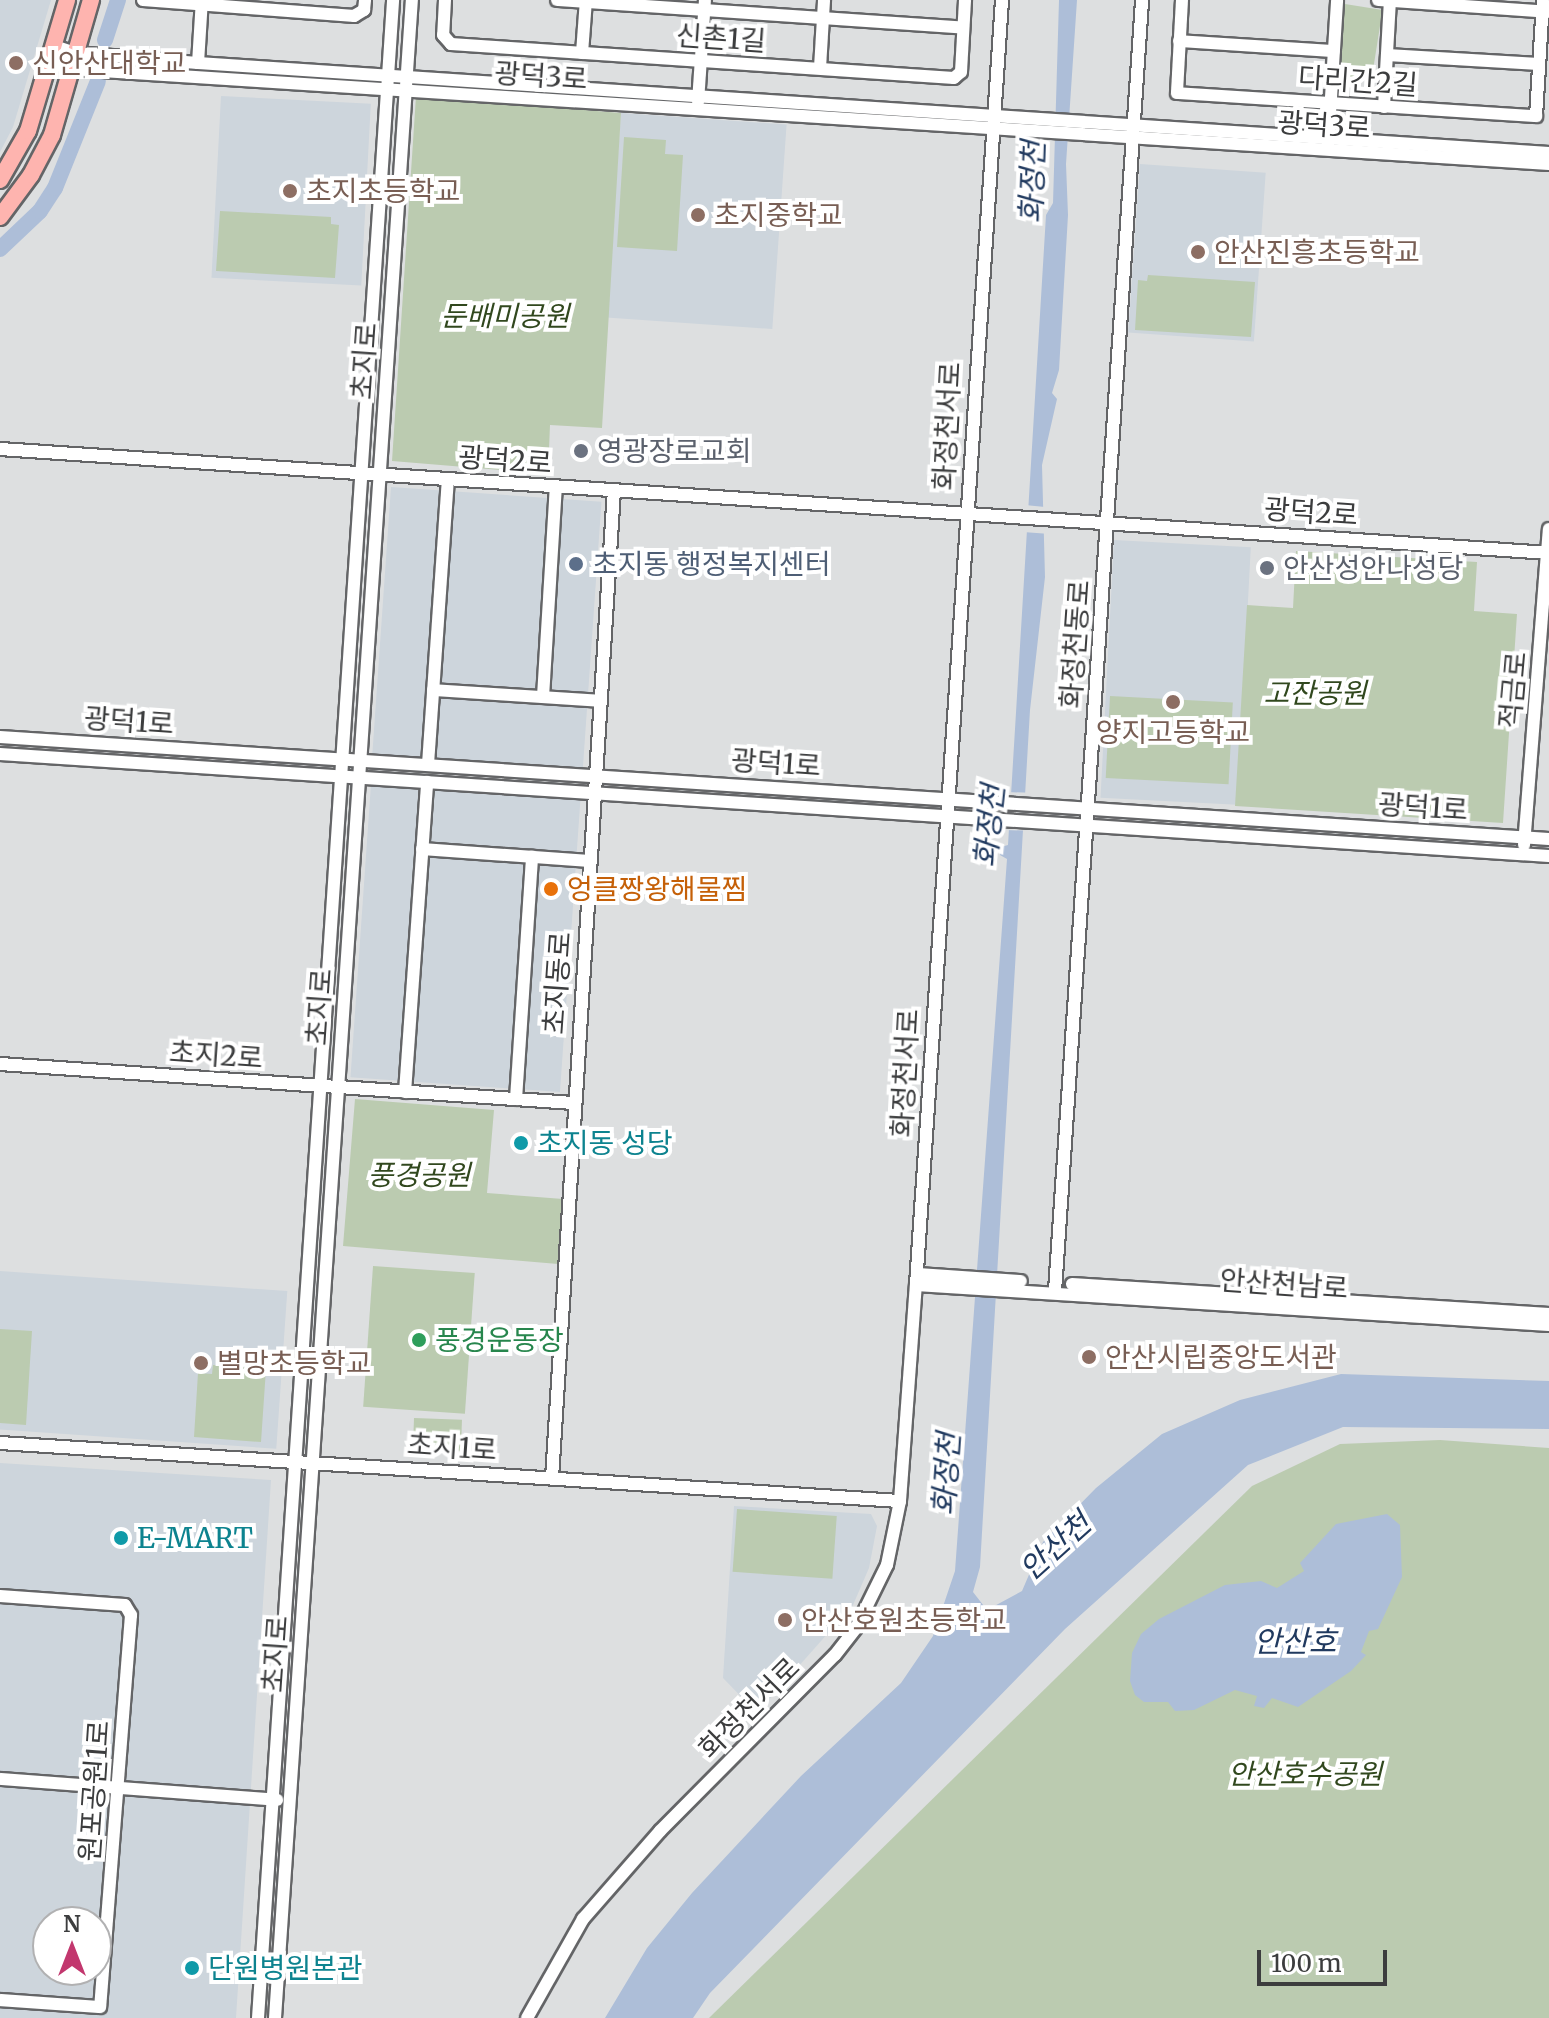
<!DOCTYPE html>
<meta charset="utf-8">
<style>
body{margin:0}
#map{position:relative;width:1549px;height:2018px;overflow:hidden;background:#dddfe0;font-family:Merriweather,"Noto Sans KR",serif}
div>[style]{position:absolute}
.built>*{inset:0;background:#cdd5dc;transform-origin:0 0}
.green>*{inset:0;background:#bbcbb0;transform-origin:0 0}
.water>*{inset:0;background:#adbed8}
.pier>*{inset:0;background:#dddfe0;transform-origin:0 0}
.river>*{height:16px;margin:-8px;padding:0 8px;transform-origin:8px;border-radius:8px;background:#adbed8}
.roads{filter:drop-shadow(2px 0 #646567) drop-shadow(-2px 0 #646567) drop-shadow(0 2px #646567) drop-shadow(0 -2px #646567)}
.minor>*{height:12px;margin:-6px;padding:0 6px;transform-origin:6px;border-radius:6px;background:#fff}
.major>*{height:16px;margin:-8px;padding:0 8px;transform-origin:8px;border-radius:8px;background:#feb4af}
.dots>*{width:22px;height:22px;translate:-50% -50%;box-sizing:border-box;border:4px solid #fff;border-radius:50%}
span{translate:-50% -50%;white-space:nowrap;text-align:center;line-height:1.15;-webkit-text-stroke:8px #fff;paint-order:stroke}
.street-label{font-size:28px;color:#3c3d3e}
.education-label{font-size:28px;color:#785e54}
.left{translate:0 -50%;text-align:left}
.park-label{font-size:28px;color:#31481e;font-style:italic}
.worship-label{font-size:28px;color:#5b616d}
.service-label{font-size:28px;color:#4e5e75}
.food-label{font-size:28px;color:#c56008}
.culture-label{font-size:28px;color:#0d838f}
.leisure-label{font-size:28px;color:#27864d}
.water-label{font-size:30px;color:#213a5f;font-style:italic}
.north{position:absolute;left:32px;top:1906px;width:80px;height:80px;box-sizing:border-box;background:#fff;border:2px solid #b1b1b2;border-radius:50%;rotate:0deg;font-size:22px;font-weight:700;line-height:32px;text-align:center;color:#3c3d3e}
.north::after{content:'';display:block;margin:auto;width:28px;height:36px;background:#c2376e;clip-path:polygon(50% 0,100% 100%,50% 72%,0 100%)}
.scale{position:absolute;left:1257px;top:1950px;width:130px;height:36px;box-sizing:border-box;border:4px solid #3c3d3e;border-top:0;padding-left:10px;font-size:24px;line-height:28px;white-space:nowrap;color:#3c3d3e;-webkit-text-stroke:6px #fff;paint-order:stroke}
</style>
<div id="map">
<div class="built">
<div style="clip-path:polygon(0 0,51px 0,13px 127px,0 152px)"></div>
<div style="left:221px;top:96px;width:150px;height:182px;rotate:3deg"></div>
<div style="left:621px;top:113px;width:166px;height:205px;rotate:4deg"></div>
<div style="left:1140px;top:164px;width:126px;height:169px;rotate:4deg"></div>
<div style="left:391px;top:487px;width:211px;height:268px;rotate:4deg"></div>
<div style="left:1114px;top:540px;width:137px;height:258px;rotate:3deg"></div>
<div style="left:371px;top:784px;width:210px;height:294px;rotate:4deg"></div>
<div style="left:0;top:1271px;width:288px;height:158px;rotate:4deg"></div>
<div style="clip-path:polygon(evenodd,0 1463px,271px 1480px,236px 2018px,0 2018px,0 1463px,48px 1922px,96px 1922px,96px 1970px,48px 1970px,48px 1922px)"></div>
<div style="clip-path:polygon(734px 1506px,871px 1514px,877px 1526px,869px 1568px,853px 1605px,757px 1713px,723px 1678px)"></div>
</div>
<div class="green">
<div style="left:1345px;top:4px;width:38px;height:71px;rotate:9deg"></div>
<div style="clip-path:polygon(416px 96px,621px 113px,602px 428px,550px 425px,548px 474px,392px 461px)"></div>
<div style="clip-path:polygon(624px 137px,666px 140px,665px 154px,683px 155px,677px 251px,617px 247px)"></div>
<div style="clip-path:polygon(220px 211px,331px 217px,331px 224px,339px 225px,335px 278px,216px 271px)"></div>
<div style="clip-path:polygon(1148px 275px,1255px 282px,1251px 337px,1135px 330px,1138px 280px,1147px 281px)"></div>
<div style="clip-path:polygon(1296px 551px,1477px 562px,1474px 611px,1517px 614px,1503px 823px,1235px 806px,1247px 605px,1293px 608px)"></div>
<div style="left:1110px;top:696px;width:123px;height:82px;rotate:3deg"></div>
<div style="clip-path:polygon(355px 1099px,494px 1110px,487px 1193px,563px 1199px,558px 1264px,343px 1246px)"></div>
<div style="left:373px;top:1266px;width:102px;height:141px;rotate:4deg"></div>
<div style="clip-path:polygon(0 1329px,32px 1331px,26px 1425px,0 1423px)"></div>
<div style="clip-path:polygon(213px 1365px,266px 1369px,261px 1442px,194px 1437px,198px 1373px,212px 1374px)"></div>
<div style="left:414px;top:1418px;width:48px;height:31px;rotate:2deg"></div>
<div style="clip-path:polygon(1440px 1440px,1549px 1448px,1549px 2018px,709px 2018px,1252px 1486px,1340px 1444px)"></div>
<div style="left:737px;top:1509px;width:100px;height:63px;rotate:4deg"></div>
</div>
<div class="water">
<div style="clip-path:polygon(1059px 0,1077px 0,1066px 164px,1068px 215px,1059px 370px,1052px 393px,1057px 399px,1042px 465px,1045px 577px,1030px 710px,980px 1567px,973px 1592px,987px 1610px,1022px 1591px,1043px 1542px,1096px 1488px,1162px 1434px,1240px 1400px,1341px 1374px,1549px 1381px,1549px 1429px,1343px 1427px,1248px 1465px,1065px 1629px,710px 1993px,693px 2018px,605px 2018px,647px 1948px,692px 1893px,801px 1776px,901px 1683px,933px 1636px,955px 1571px,1007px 859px,1000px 855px,1001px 847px,1008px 845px,1046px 215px,1053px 203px)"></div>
<div style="clip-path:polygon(1387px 1514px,1400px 1525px,1402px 1577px,1378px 1629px,1369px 1631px,1361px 1652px,1366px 1655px,1351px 1671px,1298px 1707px,1272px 1698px,1264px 1708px,1254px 1706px,1257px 1696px,1235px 1690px,1194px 1710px,1175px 1711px,1168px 1702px,1144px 1702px,1135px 1695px,1130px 1681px,1132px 1653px,1141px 1634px,1159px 1619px,1225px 1585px,1261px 1581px,1277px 1588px,1304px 1571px,1300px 1563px,1336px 1524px)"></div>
</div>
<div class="pier">
<div style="clip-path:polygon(1025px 505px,1045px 507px,1050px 534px,1023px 532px)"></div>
<div style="left:1007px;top:792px;width:24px;height:38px;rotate:2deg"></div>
</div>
<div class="river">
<div style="left:105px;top:40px;width:42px;rotate:-72deg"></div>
<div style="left:0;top:249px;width:55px;rotate:-43.5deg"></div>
<div style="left:40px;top:211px;width:27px;rotate:-57deg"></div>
<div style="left:55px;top:188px;width:115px;rotate:-68.1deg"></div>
</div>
<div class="roads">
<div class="minor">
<div style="left:143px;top:0;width:212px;rotate:4.3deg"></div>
<div style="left:354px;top:16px;width:12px;rotate:-31deg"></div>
<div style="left:364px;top:10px;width:10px;rotate:-84deg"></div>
<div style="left:445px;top:0;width:35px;rotate:93deg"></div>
<div style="left:443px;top:35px;width:12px;rotate:48deg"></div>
<div style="left:451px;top:44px;width:504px;rotate:3.87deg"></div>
<div style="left:954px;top:78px;width:9px;rotate:-41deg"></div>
<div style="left:961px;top:72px;width:72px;rotate:-86.8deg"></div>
<div style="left:557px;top:0;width:407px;rotate:3.9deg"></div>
<div style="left:1182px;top:0;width:93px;rotate:93.1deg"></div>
<div style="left:1177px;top:93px;width:360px;rotate:3.7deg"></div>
<div style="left:1536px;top:116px;width:116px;rotate:-86.5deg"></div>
<div style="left:1378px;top:0;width:171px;rotate:4deg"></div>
<div style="left:1179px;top:41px;width:155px;rotate:3.7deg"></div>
<div style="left:54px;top:46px;width:23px;rotate:18deg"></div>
<div style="left:76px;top:53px;width:122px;rotate:4.7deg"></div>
<div style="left:198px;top:63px;width:1354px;rotate:3.81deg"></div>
<div style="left:582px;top:53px;width:53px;rotate:-85.7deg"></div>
<div style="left:1387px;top:55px;width:152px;rotate:3.4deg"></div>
<div style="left:48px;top:62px;width:24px;rotate:17deg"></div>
<div style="left:71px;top:69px;width:1481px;rotate:3.68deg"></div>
<div style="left:198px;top:63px;width:63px;rotate:-86.4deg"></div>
<div style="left:820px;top:68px;width:68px;rotate:-86.6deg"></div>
<div style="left:698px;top:102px;width:102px;rotate:-86.1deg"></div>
<div style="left:1384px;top:107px;width:107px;rotate:-86.8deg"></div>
<div style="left:1328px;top:145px;width:145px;rotate:-86.4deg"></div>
<div style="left:0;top:449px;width:1552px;rotate:3.84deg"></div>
<div style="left:433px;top:690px;width:168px;rotate:3.7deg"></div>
<div style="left:543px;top:697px;width:210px;rotate:-86.5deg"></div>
<div style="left:0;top:737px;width:1552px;rotate:3.77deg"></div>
<div style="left:0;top:754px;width:1552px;rotate:3.77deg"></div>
<div style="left:428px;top:764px;width:285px;rotate:-86deg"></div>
<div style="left:1524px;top:845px;width:317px;rotate:-85.5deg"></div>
<div style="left:422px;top:849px;width:168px;rotate:4.1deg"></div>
<div style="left:0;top:1064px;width:574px;rotate:3.89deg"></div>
<div style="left:405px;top:1092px;width:311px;rotate:-85.9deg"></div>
<div style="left:516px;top:1099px;width:243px;rotate:-86.2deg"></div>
<div style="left:917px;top:1274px;width:104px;rotate:3.9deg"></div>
<div style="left:1072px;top:1284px;width:478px;rotate:3.6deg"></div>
<div style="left:916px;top:1285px;width:634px;rotate:3.62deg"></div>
<div style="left:1055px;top:1291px;width:1294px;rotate:-86.14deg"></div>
<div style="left:0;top:1443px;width:902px;rotate:3.69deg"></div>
<div style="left:552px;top:1478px;width:989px;rotate:-86.41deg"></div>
<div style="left:0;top:1596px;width:125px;rotate:4.1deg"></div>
<div style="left:125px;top:1605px;width:12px;rotate:59deg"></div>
<div style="left:131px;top:1615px;width:393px;rotate:94.5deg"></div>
<div style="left:100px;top:2007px;width:100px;rotate:-176deg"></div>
<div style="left:0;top:1779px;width:278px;rotate:4.3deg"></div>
<div style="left:258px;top:2018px;width:2023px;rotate:-86.17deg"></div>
<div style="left:275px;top:2018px;width:2023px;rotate:-86.12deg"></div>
<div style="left:527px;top:2018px;width:114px;rotate:-60.5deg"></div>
<div style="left:583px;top:1919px;width:117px;rotate:-48.8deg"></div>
<div style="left:660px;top:1831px;width:248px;rotate:-45.2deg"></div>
<div style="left:835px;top:1655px;width:34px;rotate:-52deg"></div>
<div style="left:856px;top:1628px;width:70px;rotate:-63.8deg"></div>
<div style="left:887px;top:1565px;width:65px;rotate:-78.5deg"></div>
<div style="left:900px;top:1501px;width:217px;rotate:-85.8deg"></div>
<div style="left:916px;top:1285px;width:1288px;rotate:-86.17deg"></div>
</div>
<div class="major">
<div style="left:0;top:180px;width:56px;rotate:-60.3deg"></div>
<div style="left:28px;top:131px;width:137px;rotate:-73.4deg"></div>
<div style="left:0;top:217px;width:52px;rotate:-53.6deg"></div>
<div style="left:31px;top:175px;width:45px;rotate:-62.3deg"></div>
<div style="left:52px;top:135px;width:141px;rotate:-73.9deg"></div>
</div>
</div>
<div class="dots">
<div style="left:16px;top:63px;background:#8d6e63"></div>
<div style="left:290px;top:191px;background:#8d6e63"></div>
<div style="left:698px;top:215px;background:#8d6e63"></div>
<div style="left:1198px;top:252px;background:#8d6e63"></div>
<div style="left:581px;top:451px;background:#6b7280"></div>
<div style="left:576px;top:564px;background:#5c6f8a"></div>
<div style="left:1267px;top:568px;background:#6b7280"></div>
<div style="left:1173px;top:702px;background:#8d6e63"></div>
<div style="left:551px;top:889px;background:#e8710a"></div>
<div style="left:521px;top:1143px;background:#0f9aa8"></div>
<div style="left:419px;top:1340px;background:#2e9e5b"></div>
<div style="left:1089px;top:1357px;background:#8d6e63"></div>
<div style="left:201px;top:1363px;background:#8d6e63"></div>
<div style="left:121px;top:1538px;background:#0f9aa8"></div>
<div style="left:785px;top:1620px;background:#8d6e63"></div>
<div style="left:192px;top:1968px;background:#0f9aa8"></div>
</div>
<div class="street-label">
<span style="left:721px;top:38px;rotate:4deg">신촌1길</span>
<span style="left:541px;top:76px;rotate:4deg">광덕3로</span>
<span style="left:1358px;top:81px;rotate:4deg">다리간2길</span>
<span style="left:1324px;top:125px;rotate:4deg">광덕3로</span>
<span style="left:364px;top:361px;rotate:-86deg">초지로</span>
<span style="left:947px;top:426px;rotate:-87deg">화정천서로</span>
<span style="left:505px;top:460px;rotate:4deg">광덕2로</span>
<span style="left:1311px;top:512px;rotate:4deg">광덕2로</span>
<span style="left:1075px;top:644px;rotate:-86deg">화정천동로</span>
<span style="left:1513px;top:690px;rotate:-85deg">적금로</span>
<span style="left:129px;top:721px;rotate:4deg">광덕1로</span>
<span style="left:776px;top:763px;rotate:4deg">광덕1로</span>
<span style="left:1423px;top:807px;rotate:4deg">광덕1로</span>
<span style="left:557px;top:983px;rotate:-86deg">초지동로</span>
<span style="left:319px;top:1007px;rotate:-86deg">초지로</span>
<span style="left:216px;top:1055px;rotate:4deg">초지2로</span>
<span style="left:905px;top:1073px;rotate:-87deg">화정천서로</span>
<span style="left:1284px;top:1284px;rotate:4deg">안산천남로</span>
<span style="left:452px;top:1447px;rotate:4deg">초지1로</span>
<span style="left:275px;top:1654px;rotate:-86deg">초지로</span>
<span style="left:749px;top:1708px;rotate:-45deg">화정천서로</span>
<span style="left:94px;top:1791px;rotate:-86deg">원포공원1로</span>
</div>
<div class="education-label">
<span class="left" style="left:32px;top:63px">신안산대학교</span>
<span class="left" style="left:306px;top:191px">초지초등학교</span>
<span class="left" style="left:714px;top:215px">초지중학교</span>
<span class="left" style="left:1214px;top:252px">안산진흥초등학교</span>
<span style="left:1173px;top:732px">양지고등학교</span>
<span class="left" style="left:1105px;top:1357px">안산시립중앙도서관</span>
<span class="left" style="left:217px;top:1363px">별망초등학교</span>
<span class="left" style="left:801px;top:1620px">안산호원초등학교</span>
</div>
<div class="park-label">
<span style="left:505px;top:316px">둔배미공원</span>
<span style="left:1315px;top:693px">고잔공원</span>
<span style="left:419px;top:1175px">풍경공원</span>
<span style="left:1305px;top:1774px">안산호수공원</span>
</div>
<div class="worship-label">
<span class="left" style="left:597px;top:451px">영광장로교회</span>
<span class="left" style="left:1283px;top:568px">안산성안나성당</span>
</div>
<div class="service-label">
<span class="left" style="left:592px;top:564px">초지동 행정복지센터</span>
</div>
<div class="food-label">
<span class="left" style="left:567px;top:889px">엉클짱왕해물찜</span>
</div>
<div class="culture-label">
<span class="left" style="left:537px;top:1143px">초지동 성당</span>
<span class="left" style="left:137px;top:1538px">E-MART</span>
<span class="left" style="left:208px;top:1968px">단원병원본관</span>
</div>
<div class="leisure-label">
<span class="left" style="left:435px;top:1340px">풍경운동장</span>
</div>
<div class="water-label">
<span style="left:1032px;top:182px;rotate:-88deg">화정천</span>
<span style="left:989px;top:826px;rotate:-84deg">화정천</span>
<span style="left:946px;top:1474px;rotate:-86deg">화정천</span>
<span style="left:1055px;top:1546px;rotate:-42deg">안산천</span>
<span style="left:1295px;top:1641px">안산호</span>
</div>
<div class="north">N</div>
<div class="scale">100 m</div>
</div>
